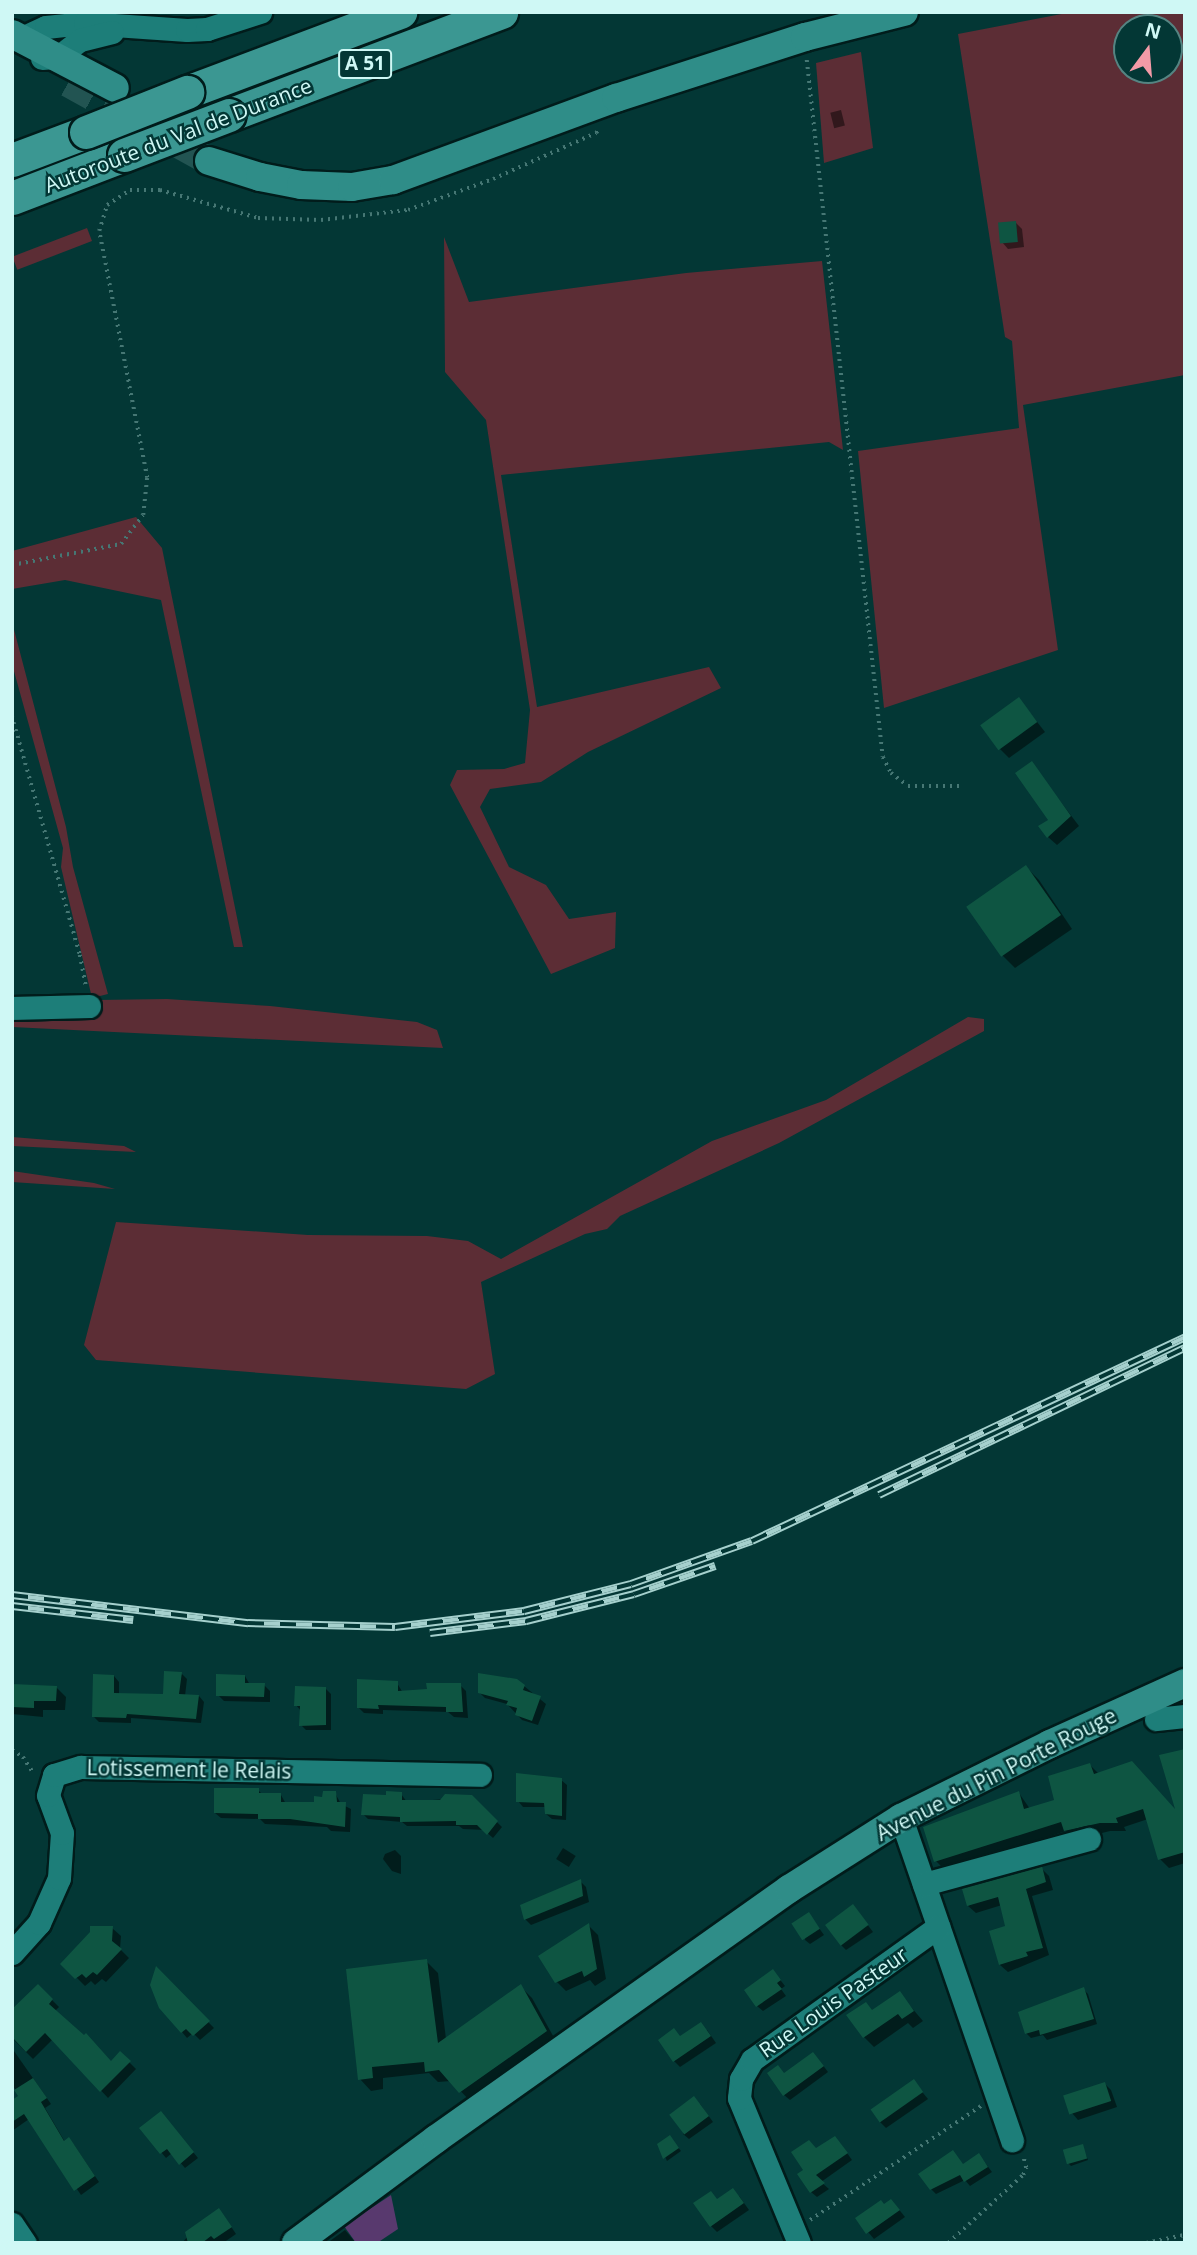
<!DOCTYPE html>
<style>
body{margin:0}
#map{position:relative;width:1197px;height:2255px;overflow:hidden;background:#033735;font-family:"Open Sans",sans-serif}
div>[style]{position:absolute}
.green>*{inset:0;background:#5c2d35;transform-origin:0 0}
.water>*{inset:0;background:#58396e}
.shadow>*{inset:0;background:#0007;transform-origin:0 0}
.building>*{inset:0;background:#0e5542;transform-origin:0 0}
.major-tunnel>*{height:28px;margin-top:-14px;transform-origin:0;background:repeating-linear-gradient(90deg,#225452 0 28px,transparent 0 42px)}
.path>*{height:3.5px;margin-top:-1.75px;transform-origin:0;background:repeating-linear-gradient(90deg,#467774 0 2px,transparent 0 7px)}
.roads{filter:drop-shadow(2px 0 #011c1b) drop-shadow(-2px 0 #011c1b) drop-shadow(0 2px #011c1b) drop-shadow(0 -2px #011c1b)}
.minor>*{height:23px;margin:-11.5px;padding:0 11.5px;transform-origin:11.5px;border-radius:11.5px;background:#1d7e79}
.major>*{height:28px;margin:-14px;padding:0 14px;transform-origin:14px;border-radius:14px;background:#2f8d88}
.highway>*{height:33px;margin:-16.5px;padding:0 16.5px;transform-origin:16.5px;border-radius:16.5px;background:#3b9792}
.rail>*{height:8px;margin-top:-4px;transform-origin:0;background:repeating-linear-gradient(90deg,#033735 0 16px,#a5d0cd 0 32px);box-sizing:border-box;border-block:2px solid #a5d0cd}
.bridges{filter:drop-shadow(2px 0 #011c1b) drop-shadow(-2px 0 #011c1b) drop-shadow(0 2px #011c1b) drop-shadow(0 -2px #011c1b)}
.highway-bridge>*{height:33px;margin:-16.5px;padding:0 16.5px;transform-origin:16.5px;border-radius:16.5px;background:#3b9792}
span{translate:-50% -50%;white-space:nowrap;text-align:center;line-height:1.15;-webkit-text-stroke:5px #033735;paint-order:stroke}
.shield-label span{padding:2px 5px;background:#033735;border:2px solid;border-radius:5px;-webkit-text-stroke-width:0}
.shield-label{font-size:19px;color:#cff8f5;font-weight:700}
.street-label{font-size:21px;color:#cff8f5}
.frame{position:absolute;inset:0;border:14px solid #cff8f5;pointer-events:none}
.north{position:absolute;left:1113px;top:14px;width:70px;height:70px;box-sizing:border-box;background:#033735;border:2px solid #558482;border-radius:50%;rotate:16deg;font-size:19px;font-weight:700;line-height:28px;text-align:center;color:#cff8f5}
.north::after{content:'';display:block;margin:auto;width:24px;height:32px;background:#f39aa7;clip-path:polygon(50% 0,100% 100%,50% 72%,0 100%)}
</style>
<div id="map">
<div class="green">
<div style="clip-path:polygon(evenodd,1072px 12px,1185px 12px,1185px 375px,1023px 405px,1058px 650px,884px 708px,858px 451px,1019px 428px,1012px 341px,1005px 337px,958px 34px,1072px 12px,1127px 28px,1169px 28px,1169px 70px,1127px 70px,1127px 28px)"></div>
<div style="clip-path:polygon(861px 52px,873px 148px,824px 163px,816px 63px)"></div>
<div style="left:87px;top:228px;width:14px;height:80px;rotate:69deg"></div>
<div style="clip-path:polygon(444px 237px,469px 302px,686px 273px,822px 261px,843px 450px,829px 442px,501px 475px,537px 707px,709px 667px,721px 688px,588px 752px,541px 782px,490px 789px,480px 807px,509px 867px,546px 885px,569px 919px,616px 912px,615px 948px,551px 974px,450px 785px,457px 770px,504px 769px,525px 763px,530px 710px,486px 420px,445px 372px)"></div>
<div style="clip-path:polygon(136px 517px,162px 548px,243px 947px,234px 947px,161px 600px,65px 580px,12px 589px,12px 551px)"></div>
<div style="clip-path:polygon(12px 622px,66px 827px,73px 867px,108px 994px,92px 998px,61px 867px,63px 848px,12px 664px)"></div>
<div style="clip-path:polygon(167px 999px,270px 1006px,417px 1022px,437px 1030px,443px 1048px,12px 1027px,12px 1015px,97px 1000px)"></div>
<div style="clip-path:polygon(968px 1017px,984px 1019px,984px 1031px,779px 1143px,620px 1216px,607px 1229px,585px 1234px,481px 1282px,495px 1374px,466px 1389px,96px 1360px,84px 1345px,116px 1222px,308px 1235px,427px 1236px,468px 1241px,501px 1259px,712px 1141px,826px 1100px)"></div>
<div style="clip-path:polygon(12px 1137px,124px 1146px,136px 1152px,12px 1146px)"></div>
<div style="clip-path:polygon(12px 1171px,94px 1183px,115px 1189px,12px 1182px)"></div>
</div>
<div class="water">
<div style="clip-path:polygon(391px 2195px,398px 2229px,377px 2243px,356px 2243px,344px 2226px)"></div>
</div>
<div class="shadow">
<div style="left:841px;top:110px;width:16px;height:11px;rotate:76deg"></div>
<div style="clip-path:polygon(1016px 223px,1022px 229px,1024px 247px,1008px 249px,1002px 242px)"></div>
<div style="clip-path:polygon(1019px 699px,1045px 732px,1009px 758px,999px 748px)"></div>
<div style="clip-path:polygon(1032px 764px,1079px 826px,1057px 845px,1048px 837px,1050px 820px)"></div>
<div style="clip-path:polygon(1026px 867px,1039px 880px,1072px 929px,1015px 968px,1002px 955px)"></div>
<div style="clip-path:polygon(182px 1674px,187px 1679px,185px 1696px,199px 1696px,204px 1702px,201px 1723px,131px 1718px,131px 1723px,99px 1722px,94px 1717px,114px 1676px,119px 1682px,119px 1695px,165px 1696px)"></div>
<div style="clip-path:polygon(245px 1676px,250px 1685px,264px 1685px,270px 1691px,270px 1702px,224px 1701px,218px 1695px)"></div>
<div style="clip-path:polygon(12px 1682px,17px 1686px,56px 1687px,66px 1697px,65px 1710px,43px 1710px,43px 1717px,12px 1714px)"></div>
<div style="clip-path:polygon(397px 1683px,403px 1693px,460px 1685px,466px 1691px,468px 1718px,454px 1717px,448px 1712px,383px 1710px,383px 1714px,364px 1713px,358px 1707px)"></div>
<div style="clip-path:polygon(524px 1686px,546px 1704px,538px 1725px,522px 1720px,507px 1704px,485px 1698px,479px 1692px)"></div>
<div style="clip-path:polygon(326px 1689px,331px 1694px,331px 1730px,306px 1730px,301px 1725px,301px 1711px,296px 1705px)"></div>
<div style="clip-path:polygon(1185px 1751px,1185px 1863px,1169px 1868px,1160px 1859px,1148px 1819px,1124px 1827px,1126px 1831px,1110px 1831px,1074px 1840px,1066px 1831px,945px 1870px,936px 1861px,1019px 1793px,1030px 1809px,1057px 1801px,1090px 1765px,1099px 1774px,1178px 1814px)"></div>
<div style="clip-path:polygon(561px 1780px,567px 1785px,566px 1820px,552px 1819px,546px 1814px,546px 1807px,523px 1807px,518px 1801px)"></div>
<div style="clip-path:polygon(258px 1790px,262px 1794px,281px 1795px,286px 1804px,316px 1804px,335px 1793px,341px 1804px,351px 1809px,350px 1832px,331px 1831px,327px 1827px,265px 1824px,260px 1819px,221px 1818px,215px 1813px)"></div>
<div style="clip-path:polygon(401px 1794px,407px 1802px,471px 1797px,502px 1827px,493px 1838px,484px 1830px,463px 1829px,459px 1826px,407px 1826px,402px 1822px,368px 1819px,363px 1814px,388px 1797px)"></div>
<div style="left:563px;top:1848px;width:15px;height:13px;rotate:32deg"></div>
<div style="clip-path:polygon(395px 1850px,401px 1856px,401px 1874px,392px 1871px,383px 1859px,385px 1854px)"></div>
<div style="clip-path:polygon(1041px 1868px,1049px 1876px,1053px 1890px,1032px 1896px,1049px 1955px,1008px 1972px,1000px 1965px,1007px 1927px,1002px 1905px,976px 1913px,968px 1906px)"></div>
<div style="clip-path:polygon(580px 1881px,586px 1887px,589px 1902px,531px 1925px,525px 1919px)"></div>
<div style="clip-path:polygon(858px 1912px,873px 1932px,846px 1950px,841px 1945px)"></div>
<div style="clip-path:polygon(809px 1914px,824px 1935px,810px 1944px,805px 1940px)"></div>
<div style="clip-path:polygon(588px 1925px,598px 1935px,606px 1979px,595px 1986px,590px 1980px,566px 1991px,556px 1981px)"></div>
<div style="clip-path:polygon(112px 1928px,121px 1936px,120px 1949px,129px 1958px,106px 1982px,102px 1979px,95px 1985px,91px 1981px,85px 1986px,63px 1964px)"></div>
<div style="clip-path:polygon(426px 1961px,438px 1973px,446px 2039px,521px 1987px,532px 1998px,557px 2043px,472px 2103px,451px 2081px,438px 2082px,429px 2073px,383px 2078px,383px 2089px,371px 2091px,360px 2079px)"></div>
<div style="clip-path:polygon(156px 1969px,214px 2028px,200px 2040px,193px 2033px,187px 2038px,182px 2032px)"></div>
<div style="clip-path:polygon(778px 1977px,785px 1986px,781px 1989px,786px 1996px,763px 2011px,757px 2006px)"></div>
<div style="clip-path:polygon(38px 1986px,59px 2007px,55px 2011px,111px 2063px,120px 2053px,136px 2069px,108px 2098px,53px 2039px,33px 2059px,12px 2038px,12px 2009px)"></div>
<div style="clip-path:polygon(1083px 1989px,1088px 1994px,1097px 2024px,1047px 2040px,1043px 2035px,1031px 2038px,1026px 2033px)"></div>
<div style="clip-path:polygon(899px 1993px,923px 2021px,913px 2028px,908px 2023px,874px 2047px,864px 2037px,873px 2011px)"></div>
<div style="clip-path:polygon(707px 2030px,716px 2043px,680px 2067px,674px 2061px,681px 2038px)"></div>
<div style="clip-path:polygon(14px 2051px,51px 2104px,45px 2108px,65px 2142px,74px 2145px,99px 2182px,81px 2195px,29px 2119px,12px 2131px,12px 2102px,20px 2096px,12px 2085px)"></div>
<div style="clip-path:polygon(819px 2060px,828px 2072px,790px 2100px,784px 2095px,784px 2074px)"></div>
<div style="clip-path:polygon(914px 2082px,928px 2099px,886px 2128px,880px 2122px)"></div>
<div style="clip-path:polygon(1105px 2084px,1111px 2090px,1117px 2107px,1078px 2120px,1072px 2113px)"></div>
<div style="clip-path:polygon(700px 2104px,713px 2122px,689px 2139px,683px 2134px)"></div>
<div style="clip-path:polygon(165px 2118px,198px 2158px,185px 2168px,172px 2153px,166px 2158px,141px 2128px)"></div>
<div style="clip-path:polygon(672px 2140px,681px 2151px,667px 2161px,659px 2144px)"></div>
<div style="clip-path:polygon(840px 2143px,852px 2160px,821px 2182px,829px 2189px,817px 2197px,811px 2192px,806px 2170px)"></div>
<div style="clip-path:polygon(1082px 2146px,1088px 2160px,1071px 2166px,1068px 2163px)"></div>
<div style="clip-path:polygon(983px 2160px,992px 2172px,970px 2186px,965px 2180px,936px 2194px,931px 2189px,964px 2166px)"></div>
<div style="clip-path:polygon(739px 2196px,749px 2210px,717px 2232px,711px 2226px,718px 2200px)"></div>
<div style="clip-path:polygon(885px 2206px,897px 2207px,905px 2217px,874px 2239px,857px 2219px)"></div>
<div style="clip-path:polygon(224px 2216px,236px 2234px,223px 2243px,182px 2243px,188px 2236px)"></div>
<div style="clip-path:polygon(345px 2230px,356px 2243px,331px 2243px,330px 2241px)"></div>
</div>
<div class="building">
<div style="left:1016px;top:221px;width:21px;height:18px;rotate:85deg"></div>
<div style="left:1019px;top:697px;width:31px;height:48px;rotate:54deg"></div>
<div style="clip-path:polygon(1032px 761px,1071px 816px,1047px 838px,1038px 826px,1048px 820px,1015px 773px)"></div>
<div style="left:1026px;top:865px;width:61px;height:73px;rotate:55deg"></div>
<div style="clip-path:polygon(164px 1671px,182px 1672px,179px 1694px,199px 1695px,196px 1719px,127px 1714px,126px 1718px,92px 1717px,93px 1674px,114px 1675px,114px 1693px,163px 1694px)"></div>
<div style="clip-path:polygon(478px 1673px,517px 1679px,525px 1685px,523px 1690px,541px 1696px,532px 1721px,515px 1715px,517px 1708px,506px 1705px,508px 1701px,478px 1693px)"></div>
<div style="clip-path:polygon(216px 1674px,245px 1675px,245px 1683px,265px 1683px,264px 1697px,216px 1696px)"></div>
<div style="clip-path:polygon(357px 1679px,398px 1681px,398px 1691px,427px 1689px,426px 1683px,461px 1683px,463px 1712px,446px 1712px,446px 1707px,378px 1705px,379px 1709px,357px 1708px)"></div>
<div style="clip-path:polygon(12px 1684px,57px 1686px,56px 1701px,34px 1701px,34px 1708px,12px 1707px)"></div>
<div style="clip-path:polygon(295px 1686px,326px 1687px,326px 1725px,299px 1726px,300px 1706px,294px 1706px)"></div>
<div style="clip-path:polygon(1185px 1749px,1185px 1852px,1158px 1860px,1143px 1809px,1116px 1818px,1118px 1823px,1100px 1823px,1064px 1831px,1061px 1822px,934px 1862px,923px 1827px,1019px 1791px,1024px 1809px,1054px 1800px,1048px 1776px,1090px 1763px,1094px 1774px,1132px 1761px,1175px 1809px,1159px 1755px)"></div>
<div style="clip-path:polygon(516px 1773px,562px 1778px,562px 1816px,545px 1814px,544px 1803px,516px 1802px)"></div>
<div style="clip-path:polygon(214px 1788px,259px 1788px,259px 1793px,281px 1793px,281px 1802px,314px 1802px,314px 1796px,322px 1797px,323px 1791px,336px 1791px,337px 1802px,346px 1802px,345px 1827px,290px 1819px,258px 1819px,258px 1814px,214px 1813px)"></div>
<div style="clip-path:polygon(386px 1791px,402px 1792px,402px 1800px,440px 1800px,445px 1794px,472px 1795px,498px 1821px,487px 1835px,477px 1825px,456px 1825px,456px 1821px,400px 1822px,400px 1817px,361px 1815px,363px 1794px,386px 1795px)"></div>
<div style="clip-path:polygon(1042px 1866px,1046px 1882px,1026px 1889px,1043px 1948px,1026px 1952px,1028px 1956px,999px 1965px,989px 1931px,1005px 1926px,998px 1897px,967px 1906px,962px 1889px)"></div>
<div style="clip-path:polygon(581px 1879px,583px 1896px,524px 1920px,520px 1905px)"></div>
<div style="left:853px;top:1904px;width:26px;height:35px;rotate:53deg"></div>
<div style="left:809px;top:1912px;width:20px;height:21px;rotate:57deg"></div>
<div style="clip-path:polygon(589px 1923px,597px 1969px,584px 1977px,582px 1971px,555px 1983px,538px 1956px)"></div>
<div style="clip-path:polygon(90px 1926px,113px 1926px,112px 1941px,122px 1949px,97px 1975px,93px 1972px,86px 1978px,82px 1974px,75px 1979px,60px 1964px,90px 1932px)"></div>
<div style="clip-path:polygon(427px 1959px,438px 2043px,521px 1984px,547px 2031px,459px 2093px,439px 2070px,425px 2072px,424px 2062px,372px 2067px,373px 2078px,358px 2080px,346px 1969px)"></div>
<div style="clip-path:polygon(156px 1966px,210px 2021px,193px 2036px,186px 2029px,181px 2033px,159px 2008px,150px 1985px)"></div>
<div style="clip-path:polygon(773px 1969px,781px 1980px,777px 1983px,782px 1989px,756px 2007px,744px 1990px)"></div>
<div style="clip-path:polygon(38px 1984px,53px 1999px,49px 2004px,84px 2035px,86px 2033px,111px 2061px,120px 2051px,131px 2061px,100px 2092px,45px 2033px,26px 2052px,12px 2037px,12px 2009px)"></div>
<div style="clip-path:polygon(1084px 1987px,1094px 2019px,1040px 2035px,1039px 2030px,1025px 2034px,1018px 2012px)"></div>
<div style="clip-path:polygon(900px 1991px,914px 2011px,902px 2019px,898px 2014px,863px 2038px,846px 2015px,866px 2002px,872px 2010px)"></div>
<div style="clip-path:polygon(701px 2022px,711px 2036px,673px 2062px,658px 2040px,674px 2028px,680px 2036px)"></div>
<div style="clip-path:polygon(813px 2052px,824px 2066px,783px 2096px,767px 2073px,778px 2065px,784px 2073px)"></div>
<div style="clip-path:polygon(33px 2078px,47px 2098px,41px 2102px,64px 2141px,69px 2137px,95px 2176px,74px 2191px,24px 2114px,12px 2122px,12px 2100px,18px 2096px,14px 2090px)"></div>
<div style="left:914px;top:2079px;width:16px;height:53px;rotate:55deg"></div>
<div style="left:1105px;top:2082px;width:20px;height:44px;rotate:72deg"></div>
<div style="left:694px;top:2096px;width:25px;height:31px;rotate:53deg"></div>
<div style="clip-path:polygon(161px 2111px,194px 2152px,179px 2165px,167px 2149px,160px 2154px,139px 2128px)"></div>
<div style="clip-path:polygon(670px 2135px,679px 2148px,663px 2159px,657px 2144px)"></div>
<div style="clip-path:polygon(835px 2136px,848px 2153px,816px 2175px,825px 2183px,810px 2193px,797px 2174px,803px 2170px,791px 2152px,809px 2140px,816px 2148px)"></div>
<div style="left:1083px;top:2144px;width:15px;height:21px;rotate:74deg"></div>
<div style="clip-path:polygon(953px 2150px,963px 2164px,979px 2153px,988px 2167px,964px 2182px,960px 2175px,930px 2190px,918px 2174px)"></div>
<div style="clip-path:polygon(733px 2188px,744px 2203px,710px 2227px,693px 2203px,711px 2191px,717px 2199px)"></div>
<div style="clip-path:polygon(891px 2199px,900px 2210px,866px 2234px,855px 2218px,881px 2200px,884px 2204px)"></div>
<div style="clip-path:polygon(219px 2208px,232px 2227px,214px 2239px,211px 2236px,202px 2243px,188px 2243px,185px 2232px)"></div>
</div>
<div class="major-tunnel">
<div style="left:68px;top:83px;width:161px;rotate:29deg"></div>
</div>
<div class="path">
<div style="left:807px;top:60px;width:701px;rotate:83.78deg"></div>
<div style="left:883px;top:757px;width:18px;rotate:63deg"></div>
<div style="left:891px;top:773px;width:21px;rotate:37deg"></div>
<div style="left:908px;top:786px;width:54px"></div>
<div style="left:12px;top:565px;width:111px;rotate:-10.9deg"></div>
<div style="left:121px;top:544px;width:36px;rotate:-53deg"></div>
<div style="left:143px;top:515px;width:37px;rotate:-84deg"></div>
<div style="left:147px;top:478px;width:252px;rotate:-101deg"></div>
<div style="left:99px;top:231px;width:27px;rotate:-73deg"></div>
<div style="left:107px;top:205px;width:27px;rotate:-33deg"></div>
<div style="left:130px;top:190px;width:30px"></div>
<div style="left:160px;top:190px;width:102px;rotate:15.9deg"></div>
<div style="left:258px;top:218px;width:63px;rotate:1.8deg"></div>
<div style="left:321px;top:220px;width:88px;rotate:-6.6deg"></div>
<div style="left:408px;top:210px;width:90px;rotate:-20deg"></div>
<div style="left:493px;top:179px;width:113px;rotate:-24.1deg"></div>
<div style="left:596px;top:133px;width:5px;rotate:-53deg"></div>
<div style="left:12px;top:716px;width:248px;rotate:74.1deg"></div>
<div style="left:80px;top:955px;width:33px;rotate:79deg"></div>
<div style="left:12px;top:1750px;width:13px;rotate:32deg"></div>
<div style="left:23px;top:1757px;width:20px;rotate:57deg"></div>
<div style="left:810px;top:2220px;width:206px;rotate:-33.7deg"></div>
<div style="left:948px;top:2243px;width:101px;rotate:-42.2deg"></div>
<div style="left:1023px;top:2175px;width:8px;rotate:-67deg"></div>
<div style="left:1026px;top:2168px;width:12px;rotate:-104deg"></div>
<div style="left:1146px;top:2243px;width:40px;rotate:-12deg"></div>
</div>
<div class="roads">
<div class="minor">
<div style="left:22px;top:38px;width:26px;rotate:-25deg"></div>
<div style="left:46px;top:27px;width:39px;rotate:-6deg"></div>
<div style="left:85px;top:23px;width:102px;rotate:3.9deg"></div>
<div style="left:187px;top:30px;width:20px;rotate:-3deg"></div>
<div style="left:207px;top:29px;width:56px;rotate:-17.8deg"></div>
<div style="left:42px;top:58px;width:16px;rotate:-4deg"></div>
<div style="left:58px;top:57px;width:28px;rotate:-38deg"></div>
<div style="left:80px;top:40px;width:33px;rotate:-14deg"></div>
<div style="left:12px;top:1008px;width:77px;rotate:-1.5deg"></div>
<div style="left:1156px;top:1719px;width:29px;rotate:-6deg"></div>
<div style="left:901px;top:1818px;width:341px;rotate:71deg"></div>
<div style="left:924px;top:1884px;width:171px;rotate:-15.3deg"></div>
<div style="left:12px;top:1953px;width:40px;rotate:-48deg"></div>
<div style="left:39px;top:1923px;width:49px;rotate:-66deg"></div>
<div style="left:59px;top:1878px;width:45px;rotate:-86.2deg"></div>
<div style="left:62px;top:1833px;width:40px;rotate:-110.2deg"></div>
<div style="left:48px;top:1795px;width:21px;rotate:-73deg"></div>
<div style="left:54px;top:1775px;width:28px;rotate:-17deg"></div>
<div style="left:81px;top:1767px;width:399px;rotate:1.1deg"></div>
<div style="left:12px;top:2224px;width:23px;rotate:56deg"></div>
<div style="left:799px;top:2243px;width:157px;rotate:-112.5deg"></div>
<div style="left:739px;top:2098px;width:19px;rotate:-84deg"></div>
<div style="left:741px;top:2079px;width:22px;rotate:-60deg"></div>
<div style="left:752px;top:2060px;width:229px;rotate:-35.6deg"></div>
</div>
<div class="major">
<div style="left:12px;top:34px;width:116px;rotate:27.7deg"></div>
<div style="left:209px;top:161px;width:53px;rotate:17.4deg"></div>
<div style="left:260px;top:177px;width:42px;rotate:11deg"></div>
<div style="left:301px;top:185px;width:51px;rotate:2.2deg"></div>
<div style="left:352px;top:187px;width:42px;rotate:-9.7deg"></div>
<div style="left:393px;top:180px;width:238px;rotate:-20.2deg"></div>
<div style="left:616px;top:98px;width:199px;rotate:-17.9deg"></div>
<div style="left:805px;top:37px;width:102px;rotate:-14.2deg"></div>
<div style="left:296px;top:2243px;width:174px;rotate:-36.6deg"></div>
<div style="left:436px;top:2139px;width:433px;rotate:-35.3deg"></div>
<div style="left:789px;top:1889px;width:133px;rotate:-32.4deg"></div>
<div style="left:901px;top:1818px;width:166px;rotate:-26.4deg"></div>
<div style="left:1050px;top:1744px;width:148px;rotate:-24.3deg"></div>
</div>
<div class="highway">
<div style="left:187px;top:92px;width:228px;rotate:-20.6deg"></div>
<div style="left:229px;top:115px;width:291px;rotate:-20.7deg"></div>
<div style="left:12px;top:160px;width:79px;rotate:-20.7deg"></div>
<div style="left:12px;top:198px;width:120px;rotate:-21deg"></div>
</div>
</div>
<div class="rail">
<div style="left:879px;top:1495px;width:339px;rotate:-25.7deg"></div>
<div style="left:12px;top:1595px;width:238px;rotate:6.8deg"></div>
<div style="left:248px;top:1623px;width:147px;rotate:1.6deg"></div>
<div style="left:395px;top:1627px;width:130px;rotate:-7.1deg"></div>
<div style="left:524px;top:1611px;width:110px;rotate:-14.2deg"></div>
<div style="left:631px;top:1584px;width:128px;rotate:-19.6deg"></div>
<div style="left:752px;top:1541px;width:479px;rotate:-25.2deg"></div>
<div style="left:12px;top:1606px;width:122px;rotate:6.6deg"></div>
<div style="left:430px;top:1633px;width:97px;rotate:-7.1deg"></div>
<div style="left:526px;top:1621px;width:111px;rotate:-14deg"></div>
<div style="left:634px;top:1594px;width:86px;rotate:-19.1deg"></div>
</div>
<div class="bridges">
<div class="highway-bridge">
<div style="left:86px;top:132px;width:109px;rotate:-21.6deg"></div>
<div style="left:124px;top:155px;width:112px;rotate:-20.9deg"></div>
</div>
</div>
<div class="shield-label">
<span style="left:365px;top:64px">A 51</span>
</div>
<div class="street-label">
<span style="left:178px;top:135px;rotate:-21deg">Autoroute du Val de Durance</span>
<span style="left:189px;top:1769px;rotate:1deg">Lotissement le Relais</span>
<span style="left:996px;top:1774px;rotate:-27deg">Avenue du Pin Porte Rouge</span>
<span style="left:833px;top:2002px;rotate:-35deg">Rue Louis Pasteur</span>
</div>
<div class="frame"></div>
<div class="north">N</div>
</div>
